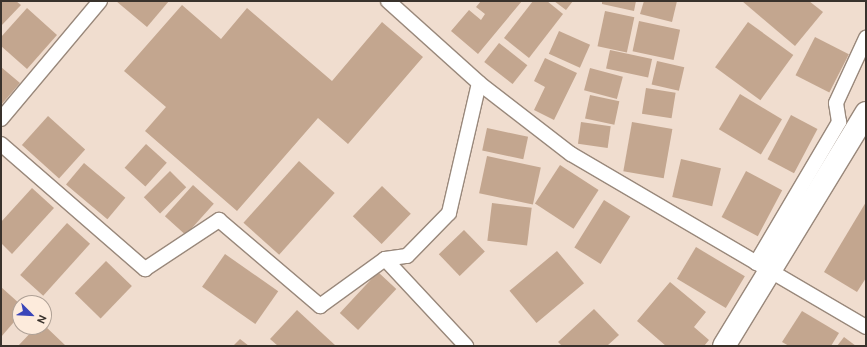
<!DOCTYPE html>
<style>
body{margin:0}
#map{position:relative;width:867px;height:347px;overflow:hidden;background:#f0ddcf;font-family:Ubuntu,sans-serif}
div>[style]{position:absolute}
.building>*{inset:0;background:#c3a68f;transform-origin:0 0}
.roads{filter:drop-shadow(1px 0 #99887b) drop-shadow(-1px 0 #99887b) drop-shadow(0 1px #99887b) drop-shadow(0 -1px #99887b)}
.service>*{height:14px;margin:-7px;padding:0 7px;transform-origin:7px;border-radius:7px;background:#fff}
.tertiary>*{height:22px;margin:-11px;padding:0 11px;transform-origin:11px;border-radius:11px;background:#fff}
span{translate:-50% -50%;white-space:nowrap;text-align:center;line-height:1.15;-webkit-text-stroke:3px #fdebdc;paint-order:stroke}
.frame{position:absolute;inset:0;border:2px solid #39322c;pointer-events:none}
.north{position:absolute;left:12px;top:295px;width:40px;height:40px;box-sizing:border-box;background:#fdebdc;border:1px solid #afa196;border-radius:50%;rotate:114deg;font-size:11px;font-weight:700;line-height:16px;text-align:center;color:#39322c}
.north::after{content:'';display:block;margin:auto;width:14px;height:18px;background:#3a45b9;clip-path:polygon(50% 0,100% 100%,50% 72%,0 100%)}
</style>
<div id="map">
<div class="building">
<div style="clip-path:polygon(1px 1px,16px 1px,21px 5px,1px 26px)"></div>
<div style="clip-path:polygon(116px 1px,169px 1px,147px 27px)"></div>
<div style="clip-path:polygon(481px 1px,522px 1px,478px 54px,451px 31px,469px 10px,481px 20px,485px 14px,476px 7px)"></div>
<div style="clip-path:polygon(533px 1px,547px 1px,563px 14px,529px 58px,504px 38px)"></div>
<div style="clip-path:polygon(554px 1px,573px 1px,566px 10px)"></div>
<div style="clip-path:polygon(602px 1px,636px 1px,634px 11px,602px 4px)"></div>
<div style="clip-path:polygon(644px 1px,677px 1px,672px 22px,640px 14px)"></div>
<div style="clip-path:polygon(742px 1px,809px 1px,823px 12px,795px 46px)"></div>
<div style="clip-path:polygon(182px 5px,221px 39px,247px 8px,332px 81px,382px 22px,423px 57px,348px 144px,318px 118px,237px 211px,145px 131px,166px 107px,124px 71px)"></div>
<div style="clip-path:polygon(27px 8px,57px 35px,27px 69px,1px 46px,1px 37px)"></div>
<div style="left:605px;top:11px;width:30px;height:36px;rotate:12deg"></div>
<div style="left:639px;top:21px;width:42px;height:31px;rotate:12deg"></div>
<div style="left:748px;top:22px;width:56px;height:56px;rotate:36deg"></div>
<div style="left:559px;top:31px;width:34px;height:25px;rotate:24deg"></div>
<div style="left:815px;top:37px;width:38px;height:43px;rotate:27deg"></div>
<div style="left:499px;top:43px;width:36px;height:24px;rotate:38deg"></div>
<div style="left:610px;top:50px;width:43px;height:19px;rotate:12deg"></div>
<div style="clip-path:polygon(545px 58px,577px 73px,554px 120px,534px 110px,545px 87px,534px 81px)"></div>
<div style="left:657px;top:61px;width:28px;height:24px;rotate:13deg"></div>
<div style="clip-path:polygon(1px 67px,20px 83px,1px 105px)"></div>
<div style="left:590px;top:68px;width:34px;height:23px;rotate:15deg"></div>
<div style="left:646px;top:88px;width:30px;height:26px;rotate:9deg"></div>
<div style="left:740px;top:94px;width:49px;height:41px;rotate:31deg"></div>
<div style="left:590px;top:95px;width:30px;height:24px;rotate:12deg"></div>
<div style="left:791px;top:115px;width:30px;height:50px;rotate:28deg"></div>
<div style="left:48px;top:116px;width:50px;height:39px;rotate:42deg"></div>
<div style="left:581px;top:122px;width:30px;height:22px;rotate:8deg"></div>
<div style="left:632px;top:122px;width:41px;height:50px;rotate:10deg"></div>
<div style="left:487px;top:128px;width:42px;height:23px;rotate:12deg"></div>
<div style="left:146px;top:144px;width:28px;height:32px;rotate:42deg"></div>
<div style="left:487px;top:156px;width:55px;height:38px;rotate:12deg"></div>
<div style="left:681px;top:159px;width:41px;height:39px;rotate:13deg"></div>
<div style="left:299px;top:161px;width:48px;height:83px;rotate:42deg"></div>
<div style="left:84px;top:163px;width:54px;height:28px;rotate:40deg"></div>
<div style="left:560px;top:165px;width:46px;height:46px;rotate:33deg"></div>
<div style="left:170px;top:171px;width:23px;height:37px;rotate:45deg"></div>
<div style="left:746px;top:171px;width:41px;height:52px;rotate:28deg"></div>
<div style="left:193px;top:185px;width:28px;height:42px;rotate:42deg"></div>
<div style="left:382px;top:186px;width:40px;height:42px;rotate:44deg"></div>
<div style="clip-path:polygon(32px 188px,54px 208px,12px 254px,1px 243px,1px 222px)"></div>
<div style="left:604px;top:200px;width:31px;height:56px;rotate:32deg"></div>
<div style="clip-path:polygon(866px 202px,866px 278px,857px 292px,824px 272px)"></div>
<div style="left:492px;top:203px;width:40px;height:38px;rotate:7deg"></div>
<div style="left:67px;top:223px;width:31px;height:70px;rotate:42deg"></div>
<div style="left:464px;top:230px;width:30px;height:35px;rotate:46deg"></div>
<div style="left:696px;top:247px;width:57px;height:37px;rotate:31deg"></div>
<div style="left:557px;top:251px;width:42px;height:62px;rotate:50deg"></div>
<div style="left:225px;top:254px;width:65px;height:40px;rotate:35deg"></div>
<div style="left:106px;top:261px;width:36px;height:45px;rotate:44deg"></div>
<div style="left:378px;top:272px;width:25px;height:56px;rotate:43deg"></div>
<div style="clip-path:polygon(670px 282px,706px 312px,694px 327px,709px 340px,704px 346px,666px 346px,637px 321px)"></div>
<div style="clip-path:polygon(1px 287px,20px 304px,20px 315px,1px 337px)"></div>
<div style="clip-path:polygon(594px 309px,619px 335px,607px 346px,562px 346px,558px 342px)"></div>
<div style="clip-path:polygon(297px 310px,336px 346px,278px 346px,270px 339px)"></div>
<div style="clip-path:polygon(802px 311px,839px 333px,831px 346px,789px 346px,782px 342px)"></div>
<div style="clip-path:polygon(44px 325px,66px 346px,18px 346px,36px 327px,44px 327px)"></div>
<div style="clip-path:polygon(844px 337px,856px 346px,837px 346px)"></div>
<div style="clip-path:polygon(240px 339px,249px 346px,233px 346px)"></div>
</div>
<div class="roads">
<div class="service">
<div style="left:388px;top:1px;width:122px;rotate:42deg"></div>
<div style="left:479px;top:83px;width:116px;rotate:37.7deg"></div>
<div style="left:571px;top:154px;width:342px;rotate:30.4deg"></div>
<div style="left:1px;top:119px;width:154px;rotate:-50deg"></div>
<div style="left:1px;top:144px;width:191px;rotate:41deg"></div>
<div style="left:145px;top:269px;width:89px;rotate:-33.5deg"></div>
<div style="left:219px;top:220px;width:133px;rotate:40.4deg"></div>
<div style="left:320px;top:306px;width:80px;rotate:-35.9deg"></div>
<div style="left:385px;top:259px;width:22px;rotate:-8deg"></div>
<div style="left:407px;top:256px;width:60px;rotate:-45.7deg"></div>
<div style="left:449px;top:213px;width:133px;rotate:-77deg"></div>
<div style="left:385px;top:259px;width:119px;rotate:47deg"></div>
<div style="left:756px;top:263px;width:164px;rotate:-59.5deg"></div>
<div style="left:839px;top:122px;width:19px;rotate:-99deg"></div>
<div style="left:836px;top:103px;width:72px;rotate:-65.2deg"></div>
</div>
<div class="tertiary">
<div style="left:724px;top:346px;width:273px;rotate:-58.6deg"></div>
</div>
</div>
<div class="frame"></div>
<div class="north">N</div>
</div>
